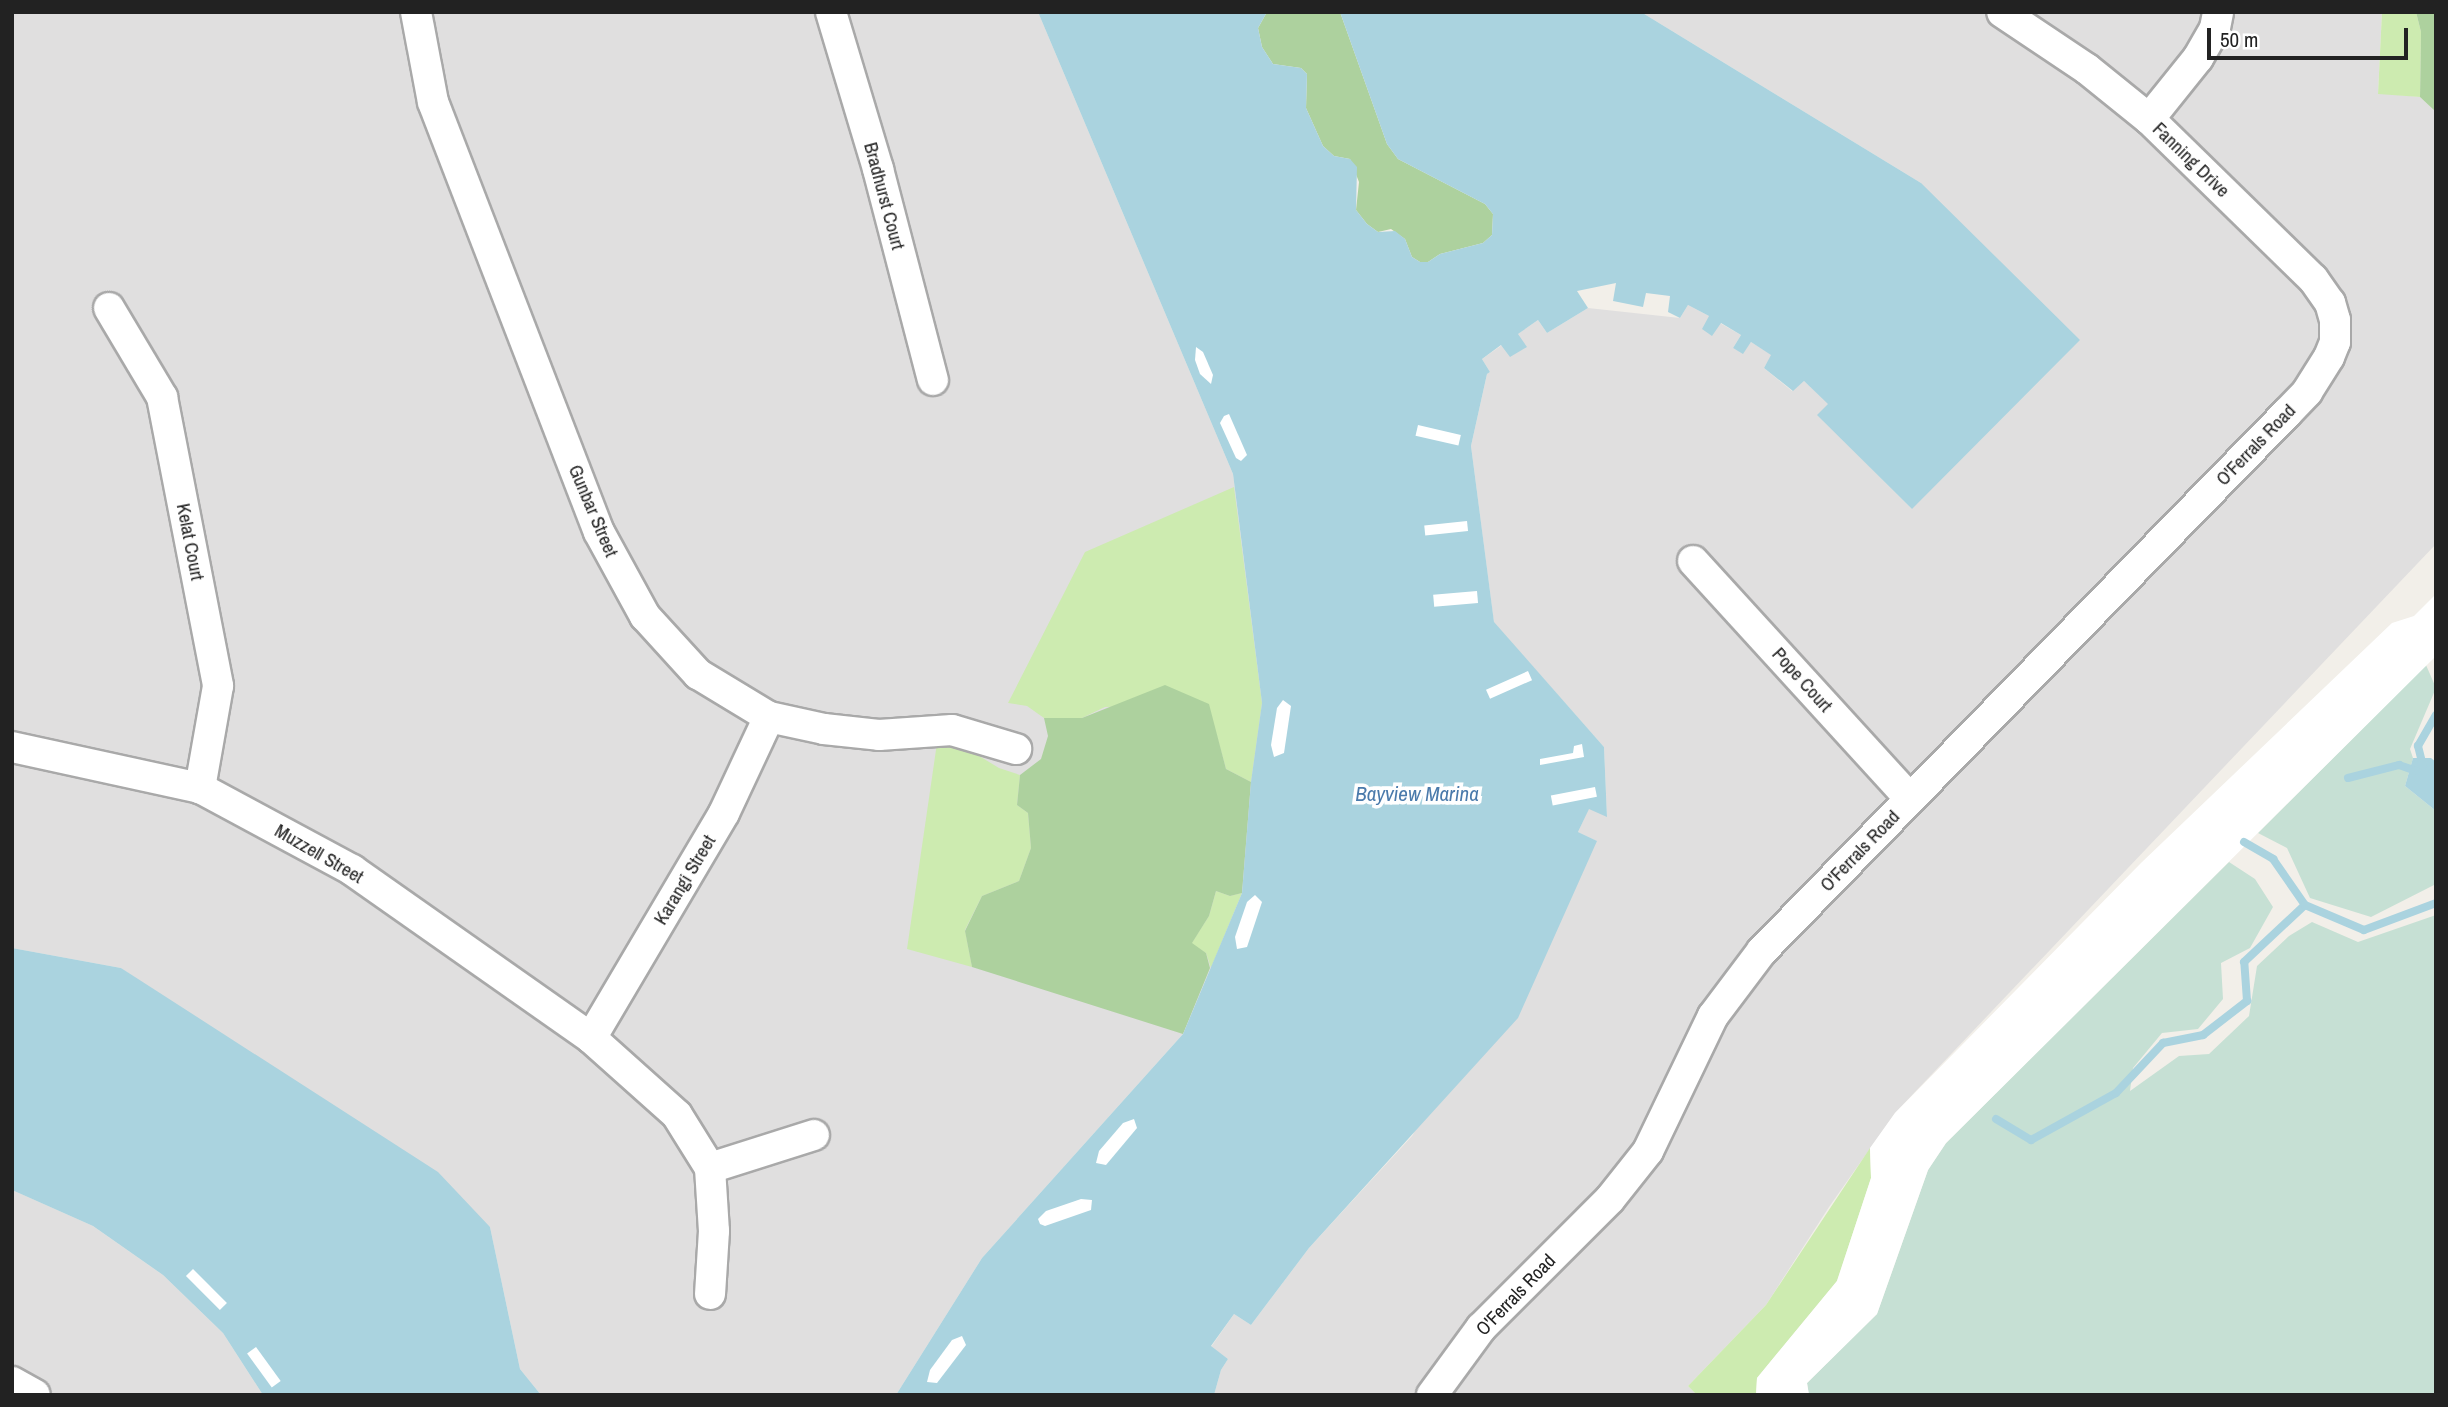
<!DOCTYPE html>
<style>
body{margin:0}
#map{position:relative;width:2448px;height:1407px;overflow:hidden;background:#f2efe9;font-family:"Archivo Narrow",sans-serif}
div>[style]{position:absolute}
.residential>*{inset:0;background:#e0dfdf}
.grass>*{inset:0;background:#cdebb0}
.forest>*{inset:0;background:#add19e}
.wetland>*{inset:0;background:#c6e0d4}
.water>*{inset:0;background:#aad3df}
.pier>*{inset:0;background:#fff;transform-origin:0 0}
.stream>*{height:8px;margin:-4px;padding:0 4px;transform-origin:4px;border-radius:4px;background:#aad3df}
.roads{filter:drop-shadow(2px 0 #a9a9a9) drop-shadow(-2px 0 #a9a9a9) drop-shadow(0 2px #a9a9a9) drop-shadow(0 -2px #a9a9a9)}
.minor>*{height:30px;margin:-15px;padding:0 15px;transform-origin:15px;border-radius:15px;background:#fff}
span{translate:-50% -50%;white-space:nowrap;text-align:center;line-height:1.15;-webkit-text-stroke:7px #fff;paint-order:stroke}
.street-label{font-size:19px;color:#222}
.water-label{font-size:21px;color:#4a7aab;font-style:italic}
.frame{position:absolute;inset:0;border:14px solid #222;pointer-events:none}
.scale{position:absolute;left:2207px;top:28px;width:201px;height:32px;box-sizing:border-box;border:4px solid #222;border-top:0;padding-left:9px;font-size:21px;line-height:24px;white-space:nowrap;color:#222;-webkit-text-stroke:5px #fff;paint-order:stroke}
</style>
<div id="map">
<div class="residential">
<div style="clip-path:polygon(12px 12px,1038px 12px,1233px 474px,1262px 703px,1242px 893px,1183px 1034px,982px 1258px,896px 1395px,541px 1395px,520px 1369px,490px 1227px,121px 968px,12px 948px)"></div>
<div style="clip-path:polygon(1641px 12px,2382px 12px,2378px 93px,2420px 97px,2436px 112px,2436px 544px,1895px 1113px,1829px 1207px,1766px 1305px,1688px 1386px,1697px 1395px,1214px 1395px,1221px 1370px,1228px 1359px,1211px 1347px,1234px 1314px,1251px 1325px,1309px 1248px,1412px 1136px,1596px 841px,1578px 832px,1589px 808px,1607px 816px,1604px 747px,1494px 623px,1471px 446px,1487px 374px,1490px 372px,1482px 359px,1538px 320px,1547px 333px,1588px 308px,1680px 318px,1688px 305px,1709px 316px,1712px 335px,1720px 323px,1741px 335px,1733px 348px,1743px 353px,1751px 342px,1772px 355px,1764px 368px,1792px 391px,1804px 381px,1829px 404px,1818px 415px,1912px 509px,1921px 183px)"></div>
<div style="clip-path:polygon(12px 1190px,93px 1226px,163px 1275px,223px 1333px,263px 1395px,12px 1395px)"></div>
</div>
<div class="grass">
<div style="clip-path:polygon(2382px 12px,2416px 12px,2421px 32px,2420px 97px,2378px 94px)"></div>
<div style="clip-path:polygon(1234px 487px,1262px 703px,1251px 782px,1226px 769px,1208px 704px,1105px 707px,1082px 718px,1044px 718px,1027px 706px,1008px 703px,1085px 552px)"></div>
<div style="clip-path:polygon(937px 743px,961px 745px,999px 768px,1020px 775px,1017px 805px,1028px 813px,1031px 848px,1019px 881px,982px 896px,965px 930px,972px 967px,907px 949px)"></div>
<div style="clip-path:polygon(1216px 891px,1230px 896px,1242px 893px,1211px 968px,1206px 953px,1191px 944px,1209px 916px)"></div>
<div style="clip-path:polygon(1870px 1148px,1871px 1178px,1837px 1281px,1757px 1378px,1756px 1395px,1697px 1395px,1688px 1386px,1766px 1305px)"></div>
</div>
<div class="forest">
<div style="clip-path:polygon(1267px 12px,1340px 12px,1387px 144px,1398px 159px,1485px 204px,1493px 214px,1492px 235px,1483px 243px,1440px 254px,1428px 262px,1420px 262px,1412px 257px,1405px 239px,1391px 229px,1378px 232px,1367px 224px,1356px 210px,1359px 182px,1350px 159px,1334px 156px,1323px 146px,1306px 108px,1307px 74px,1301px 68px,1273px 64px,1262px 47px,1258px 28px)"></div>
<div style="clip-path:polygon(2416px 12px,2436px 12px,2436px 112px,2420px 97px,2421px 32px)"></div>
<div style="clip-path:polygon(1165px 685px,1209px 704px,1226px 769px,1251px 782px,1242px 893px,1230px 896px,1216px 891px,1209px 916px,1192px 943px,1206px 953px,1210px 968px,1183px 1034px,972px 967px,965px 931px,982px 896px,1019px 881px,1031px 848px,1028px 813px,1017px 805px,1020px 775px,1041px 759px,1048px 736px,1044px 718px,1082px 718px)"></div>
</div>
<div class="wetland">
<div style="clip-path:polygon(2426px 665px,2436px 688px,2410px 749px,2413px 758px,2405px 786px,2436px 811px,2436px 884px,2371px 917px,2310px 898px,2287px 848px,2258px 833px)"></div>
<div style="clip-path:polygon(2229px 862px,2255px 879px,2273px 907px,2250px 948px,2221px 963px,2223px 999px,2198px 1029px,2162px 1033px,2133px 1068px,2130px 1091px,2179px 1056px,2209px 1054px,2249px 1016px,2257px 966px,2289px 936px,2312px 922px,2358px 942px,2436px 915px,2436px 1395px,1809px 1395px,1807px 1383px,1877px 1314px,1928px 1170px,1946px 1143px)"></div>
</div>
<div class="water">
<div style="clip-path:polygon(1038px 12px,1267px 12px,1258px 28px,1262px 47px,1273px 64px,1301px 68px,1307px 74px,1306px 108px,1323px 146px,1334px 156px,1350px 159px,1357px 167px,1356px 210px,1367px 224px,1378px 232px,1395px 231px,1405px 239px,1412px 257px,1420px 262px,1428px 262px,1440px 254px,1483px 243px,1492px 235px,1493px 214px,1485px 204px,1398px 159px,1387px 144px,1340px 12px,1641px 12px,1921px 183px,2080px 340px,1912px 509px,1817px 415px,1828px 404px,1804px 381px,1793px 391px,1764px 368px,1771px 355px,1751px 342px,1743px 354px,1733px 348px,1741px 335px,1721px 323px,1712px 336px,1702px 329px,1709px 316px,1688px 305px,1680px 318px,1668px 312px,1670px 296px,1646px 293px,1643px 307px,1613px 301px,1616px 283px,1577px 291px,1588px 308px,1547px 333px,1538px 320px,1518px 334px,1527px 347px,1510px 357px,1501px 345px,1482px 359px,1490px 372px,1487px 374px,1471px 446px,1494px 622px,1604px 747px,1607px 817px,1589px 809px,1578px 832px,1597px 841px,1518px 1018px,1309px 1248px,1251px 1325px,1234px 1314px,1211px 1346px,1228px 1359px,1221px 1370px,1214px 1395px,896px 1395px,982px 1258px,1183px 1034px,1242px 893px,1251px 782px,1262px 703px,1233px 474px)"></div>
<div style="clip-path:polygon(2413px 758px,2431px 758px,2436px 762px,2436px 811px,2405px 786px)"></div>
<div style="clip-path:polygon(12px 948px,121px 968px,438px 1172px,490px 1227px,520px 1369px,541px 1395px,263px 1395px,223px 1333px,163px 1275px,93px 1226px,12px 1190px)"></div>
</div>
<div class="pier">
<div style="clip-path:polygon(1196px 347px,1203px 352px,1213px 375px,1211px 384px,1200px 374px,1195px 360px)"></div>
<div style="clip-path:polygon(1229px 414px,1247px 455px,1241px 461px,1236px 458px,1220px 423px,1224px 416px)"></div>
<div style="left:1418px;top:425px;width:44px;height:11px;rotate:13deg"></div>
<div style="left:1467px;top:521px;width:10px;height:43px;rotate:84deg"></div>
<div style="left:1477px;top:591px;width:12px;height:44px;rotate:85deg"></div>
<div style="clip-path:polygon(2436px 594px,2436px 656px,1946px 1143px,1928px 1170px,1877px 1314px,1807px 1383px,1809px 1395px,1756px 1395px,1757px 1378px,1837px 1281px,1871px 1178px,1870px 1148px,1895px 1113px,2141px 863px,2392px 623px,2414px 616px)"></div>
<div style="left:1528px;top:671px;width:10px;height:46px;rotate:66deg"></div>
<div style="clip-path:polygon(1283px 700px,1291px 706px,1284px 753px,1274px 757px,1271px 745px,1277px 708px)"></div>
<div style="clip-path:polygon(1582px 744px,1584px 757px,1540px 765px,1540px 759px,1573px 753px,1574px 746px)"></div>
<div style="left:1595px;top:787px;width:10px;height:45px;rotate:79deg"></div>
<div style="clip-path:polygon(1255px 895px,1262px 902px,1247px 947px,1237px 949px,1235px 937px,1247px 902px)"></div>
<div style="clip-path:polygon(1134px 1119px,1137px 1128px,1106px 1165px,1096px 1163px,1099px 1151px,1123px 1123px)"></div>
<div style="clip-path:polygon(1081px 1199px,1092px 1200px,1091px 1210px,1045px 1226px,1040px 1224px,1038px 1219px,1046px 1211px)"></div>
<div style="left:193px;top:1269px;width:48px;height:10px;rotate:45deg"></div>
<div style="clip-path:polygon(962px 1336px,966px 1345px,937px 1383px,927px 1382px,930px 1370px,952px 1340px)"></div>
<div style="left:256px;top:1347px;width:42px;height:11px;rotate:54deg"></div>
</div>
<div class="stream">
<div style="left:2423px;top:766px;width:21px;rotate:-104deg"></div>
<div style="left:2418px;top:746px;width:36px;rotate:-60deg"></div>
<div style="left:2348px;top:778px;width:53px;rotate:-14.3deg"></div>
<div style="left:2399px;top:765px;width:18px;rotate:19deg"></div>
<div style="left:2244px;top:842px;width:34px;rotate:30deg"></div>
<div style="left:2273px;top:859px;width:56px;rotate:55.2deg"></div>
<div style="left:1996px;top:1119px;width:41px;rotate:31deg"></div>
<div style="left:2031px;top:1140px;width:97px;rotate:-28.9deg"></div>
<div style="left:2116px;top:1093px;width:69px;rotate:-46.8deg"></div>
<div style="left:2163px;top:1043px;width:41px;rotate:-11.3deg"></div>
<div style="left:2203px;top:1035px;width:56px;rotate:-37.7deg"></div>
<div style="left:2247px;top:1001px;width:39px;rotate:-94deg"></div>
<div style="left:2244px;top:962px;width:83px;rotate:-43.1deg"></div>
<div style="left:2305px;top:905px;width:64px;rotate:23deg"></div>
<div style="left:2364px;top:930px;width:77px;rotate:-20.6deg"></div>
</div>
<div class="roads">
<div class="minor">
<div style="left:416px;top:12px;width:92px;rotate:79.3deg"></div>
<div style="left:433px;top:102px;width:461px;rotate:68.9deg"></div>
<div style="left:599px;top:532px;width:96px;rotate:61.3deg"></div>
<div style="left:645px;top:616px;width:79px;rotate:47.6deg"></div>
<div style="left:698px;top:674px;width:83px;rotate:31.2deg"></div>
<div style="left:769px;top:717px;width:56px;rotate:12.3deg"></div>
<div style="left:824px;top:729px;width:55px;rotate:6.2deg"></div>
<div style="left:879px;top:735px;width:73px;rotate:-3.9deg"></div>
<div style="left:952px;top:730px;width:67px;rotate:16.5deg"></div>
<div style="left:831px;top:12px;width:164px;rotate:73.3deg"></div>
<div style="left:878px;top:169px;width:218px;rotate:75.4deg"></div>
<div style="left:2149px;top:119px;width:78px;rotate:-51.2deg"></div>
<div style="left:2198px;top:58px;width:34px;rotate:-60deg"></div>
<div style="left:2215px;top:28px;width:16px;rotate:-79deg"></div>
<div style="left:109px;top:308px;width:104px;rotate:59.2deg"></div>
<div style="left:162px;top:397px;width:294px;rotate:79deg"></div>
<div style="left:218px;top:686px;width:104px;rotate:100deg"></div>
<div style="left:1693px;top:561px;width:322px;rotate:47.6deg"></div>
<div style="left:12px;top:747px;width:192px;rotate:12.3deg"></div>
<div style="left:200px;top:788px;width:173px;rotate:28.3deg"></div>
<div style="left:352px;top:870px;width:292px;rotate:35.1deg"></div>
<div style="left:591px;top:1038px;width:115px;rotate:41.8deg"></div>
<div style="left:677px;top:1115px;width:62px;rotate:58.1deg"></div>
<div style="left:710px;top:1168px;width:63px;rotate:86.4deg"></div>
<div style="left:714px;top:1231px;width:63px;rotate:93.6deg"></div>
<div style="left:591px;top:1038px;width:261px;rotate:-59.4deg"></div>
<div style="left:724px;top:813px;width:106px;rotate:-64.9deg"></div>
<div style="left:710px;top:1168px;width:109px;rotate:-17.6deg"></div>
<div style="left:12px;top:1382px;width:26px;rotate:29deg"></div>
<div style="left:1432px;top:1395px;width:83px;rotate:-53.8deg"></div>
<div style="left:1481px;top:1328px;width:182px;rotate:-45deg"></div>
<div style="left:1610px;top:1199px;width:61px;rotate:-51.6deg"></div>
<div style="left:1648px;top:1151px;width:150px;rotate:-64.3deg"></div>
<div style="left:1713px;top:1016px;width:81px;rotate:-53deg"></div>
<div style="left:1762px;top:951px;width:752px;rotate:-45.7deg"></div>
<div style="left:2287px;top:413px;width:29px;rotate:-46deg"></div>
<div style="left:2307px;top:392px;width:41px;rotate:-57.8deg"></div>
<div style="left:2329px;top:357px;width:16px;rotate:-68deg"></div>
<div style="left:2335px;top:342px;width:22px;rotate:-90deg"></div>
<div style="left:2335px;top:320px;width:18px;rotate:-106deg"></div>
<div style="left:2330px;top:303px;width:29px;rotate:-125deg"></div>
<div style="left:2313px;top:279px;width:229px;rotate:-135.7deg"></div>
<div style="left:2149px;top:119px;width:80px;rotate:-141.1deg"></div>
<div style="left:2087px;top:69px;width:102px;rotate:-146.2deg"></div>
</div>
</div>
<div class="street-label">
<span style="left:2191px;top:160px;rotate:44deg">Fanning Drive</span>
<span style="left:884px;top:196px;rotate:75deg">Bradhurst Court</span>
<span style="left:2256px;top:445px;rotate:-46deg">O'Ferrals Road</span>
<span style="left:593px;top:511px;rotate:67deg">Gunbar Street</span>
<span style="left:190px;top:542px;rotate:79deg">Kelat Court</span>
<span style="left:1802px;top:680px;rotate:48deg">Pope Court</span>
<span style="left:1860px;top:851px;rotate:-46deg">O'Ferrals Road</span>
<span style="left:319px;top:854px;rotate:30deg">Muzzell Street</span>
<span style="left:685px;top:880px;rotate:-59deg">Karangi Street</span>
<span style="left:1516px;top:1295px;rotate:-46deg">O'Ferrals Road</span>
</div>
<div class="water-label">
<span style="left:1417px;top:794px">Bayview Marina</span>
</div>
<div class="frame"></div>
<div class="scale">50 m</div>
</div>
